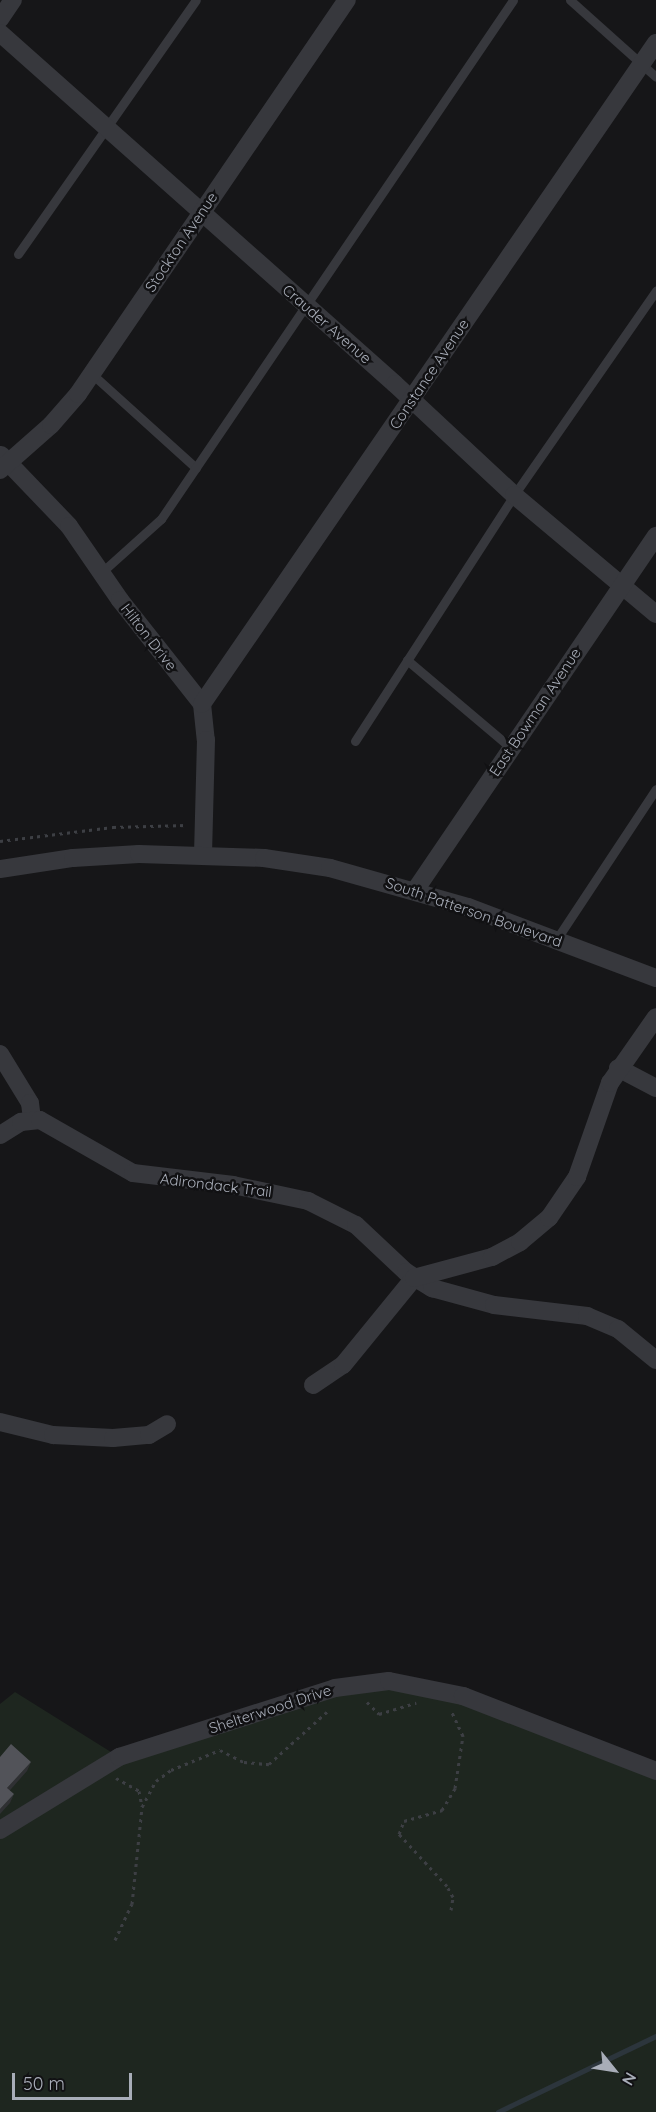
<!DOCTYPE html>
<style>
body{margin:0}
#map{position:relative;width:656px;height:2112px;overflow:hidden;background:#161618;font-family:Quicksand,sans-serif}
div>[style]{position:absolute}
.green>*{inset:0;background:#1e261f}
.stream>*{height:4.5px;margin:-2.25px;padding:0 2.25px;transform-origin:2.25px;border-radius:2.25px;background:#2c353c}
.path>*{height:3px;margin-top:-1.5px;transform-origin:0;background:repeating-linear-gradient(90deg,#3d3f44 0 3px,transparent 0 7.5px)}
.service>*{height:9px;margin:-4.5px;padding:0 4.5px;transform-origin:4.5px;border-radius:4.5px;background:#37383d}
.minor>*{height:18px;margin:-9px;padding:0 9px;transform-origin:9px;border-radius:9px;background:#37383d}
.shaded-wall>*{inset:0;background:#2f3033}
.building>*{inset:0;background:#525359}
span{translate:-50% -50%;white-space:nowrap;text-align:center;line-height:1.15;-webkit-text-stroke:5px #111113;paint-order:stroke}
.street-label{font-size:15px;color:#a8adb8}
.north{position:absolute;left:584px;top:2040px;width:60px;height:60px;-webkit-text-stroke:4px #111113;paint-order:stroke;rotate:120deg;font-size:16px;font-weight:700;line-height:24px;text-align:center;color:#a8adb8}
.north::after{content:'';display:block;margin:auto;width:21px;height:27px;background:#a8adb8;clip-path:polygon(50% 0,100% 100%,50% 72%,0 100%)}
.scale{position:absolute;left:12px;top:2073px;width:120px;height:27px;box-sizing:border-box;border:3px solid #a8adb8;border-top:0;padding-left:8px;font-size:18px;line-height:21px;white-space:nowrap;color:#a8adb8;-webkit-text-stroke:4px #111113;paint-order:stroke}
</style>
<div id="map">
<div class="green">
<div style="clip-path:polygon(407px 1683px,656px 1771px,656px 2112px,0 2112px,0 1704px,15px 1692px,119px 1757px,296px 1699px)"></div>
</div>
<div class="stream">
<div style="left:498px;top:2112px;width:175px;rotate:-25.7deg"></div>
</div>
<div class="path">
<div style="left:0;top:841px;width:114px;rotate:-7.1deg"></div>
<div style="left:113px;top:827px;width:74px;rotate:-1.5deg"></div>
<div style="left:367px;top:1702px;width:17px;rotate:45deg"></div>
<div style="left:379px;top:1714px;width:39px;rotate:-17deg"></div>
<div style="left:116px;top:1778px;width:26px;rotate:29deg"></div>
<div style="left:139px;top:1791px;width:15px;rotate:79deg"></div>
<div style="left:451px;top:1910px;width:13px;rotate:-81deg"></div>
<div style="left:453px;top:1897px;width:13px;rotate:-119deg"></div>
<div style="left:447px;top:1886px;width:71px;rotate:-132.7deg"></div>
<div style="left:399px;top:1834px;width:14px;rotate:-69deg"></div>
<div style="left:404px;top:1821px;width:40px;rotate:-16deg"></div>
<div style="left:442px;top:1810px;width:26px;rotate:-59deg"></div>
<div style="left:455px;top:1788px;width:53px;rotate:-81.3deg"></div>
<div style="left:463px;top:1736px;width:26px;rotate:-115deg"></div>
<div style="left:115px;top:1940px;width:40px;rotate:-65deg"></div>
<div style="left:132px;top:1904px;width:98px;rotate:-84.1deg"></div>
<div style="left:142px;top:1807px;width:30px;rotate:-62deg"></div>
<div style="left:156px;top:1781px;width:19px;rotate:-36deg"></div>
<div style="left:171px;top:1770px;width:53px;rotate:-22.2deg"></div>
<div style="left:220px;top:1750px;width:27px;rotate:27deg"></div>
<div style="left:244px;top:1762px;width:25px;rotate:5deg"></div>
<div style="left:269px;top:1764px;width:82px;rotate:-42deg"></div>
</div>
<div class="service">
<div style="left:570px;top:0;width:115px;rotate:41.8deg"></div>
<div style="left:18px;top:254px;width:310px;rotate:-55deg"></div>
<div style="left:92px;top:374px;width:140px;rotate:42.1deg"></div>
<div style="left:103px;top:571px;width:78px;rotate:-41.9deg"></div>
<div style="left:161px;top:519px;width:627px;rotate:-55.85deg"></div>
<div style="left:407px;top:660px;width:136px;rotate:40.2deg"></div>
<div style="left:355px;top:741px;width:293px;rotate:-57.1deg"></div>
<div style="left:514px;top:495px;width:249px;rotate:-55.2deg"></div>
<div style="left:556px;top:940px;width:181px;rotate:-56.5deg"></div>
</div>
<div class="minor">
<div style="left:0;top:19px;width:23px;rotate:-56deg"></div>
<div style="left:0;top:33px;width:528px;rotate:41.62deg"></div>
<div style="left:395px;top:384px;width:163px;rotate:43deg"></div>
<div style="left:514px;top:495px;width:185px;rotate:40deg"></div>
<div style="left:1px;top:455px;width:98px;rotate:46.2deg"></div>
<div style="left:69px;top:526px;width:90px;rotate:55.4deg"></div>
<div style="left:120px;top:600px;width:132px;rotate:51.7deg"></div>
<div style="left:202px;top:704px;width:36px;rotate:84deg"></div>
<div style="left:206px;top:740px;width:115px;rotate:91.5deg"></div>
<div style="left:0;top:470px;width:68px;rotate:-41.4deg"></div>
<div style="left:51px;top:425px;width:41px;rotate:-48.9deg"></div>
<div style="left:78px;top:394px;width:477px;rotate:-55.7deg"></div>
<div style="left:202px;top:704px;width:802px;rotate:-55.52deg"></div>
<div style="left:0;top:869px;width:74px;rotate:-8.6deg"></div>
<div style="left:73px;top:858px;width:66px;rotate:-3.5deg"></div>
<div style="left:139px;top:854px;width:125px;rotate:1.8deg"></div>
<div style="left:264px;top:858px;width:67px;rotate:8.6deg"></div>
<div style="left:330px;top:868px;width:143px;rotate:15.8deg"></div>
<div style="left:468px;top:907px;width:201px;rotate:20.7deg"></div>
<div style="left:416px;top:889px;width:427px;rotate:-55.8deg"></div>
<div style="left:0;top:1054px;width:57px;rotate:58.5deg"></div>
<div style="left:30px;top:1103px;width:17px;rotate:83deg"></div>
<div style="left:618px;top:1068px;width:43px;rotate:27.8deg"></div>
<div style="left:0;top:1135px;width:25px;rotate:-32deg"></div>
<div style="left:21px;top:1122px;width:19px;rotate:-6deg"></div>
<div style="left:40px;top:1120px;width:107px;rotate:29.7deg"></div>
<div style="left:133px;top:1173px;width:101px;rotate:6.8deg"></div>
<div style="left:233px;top:1185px;width:77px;rotate:12deg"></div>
<div style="left:308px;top:1201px;width:54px;rotate:26.6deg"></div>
<div style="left:356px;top:1225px;width:69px;rotate:43.2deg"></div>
<div style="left:406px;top:1272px;width:31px;rotate:32deg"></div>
<div style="left:432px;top:1288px;width:64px;rotate:15.3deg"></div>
<div style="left:494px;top:1305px;width:94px;rotate:6.7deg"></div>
<div style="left:587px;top:1316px;width:34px;rotate:23deg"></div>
<div style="left:618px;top:1329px;width:49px;rotate:39.2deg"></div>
<div style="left:313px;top:1385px;width:36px;rotate:-34deg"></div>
<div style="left:343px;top:1365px;width:112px;rotate:-50.8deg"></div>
<div style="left:414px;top:1278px;width:81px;rotate:-15.1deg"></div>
<div style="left:492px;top:1257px;width:32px;rotate:-28deg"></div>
<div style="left:520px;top:1242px;width:38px;rotate:-40deg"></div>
<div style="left:549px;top:1218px;width:50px;rotate:-55.7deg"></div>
<div style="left:577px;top:1177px;width:100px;rotate:-70.7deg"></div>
<div style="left:610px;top:1083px;width:80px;rotate:-55.1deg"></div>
<div style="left:0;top:1422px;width:55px;rotate:13.8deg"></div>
<div style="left:53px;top:1435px;width:60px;rotate:2.9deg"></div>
<div style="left:113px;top:1438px;width:36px;rotate:-5deg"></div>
<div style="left:149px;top:1435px;width:21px;rotate:-31deg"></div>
<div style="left:0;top:1830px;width:140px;rotate:-31.5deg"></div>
<div style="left:119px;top:1757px;width:227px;rotate:-17.7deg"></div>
<div style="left:335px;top:1688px;width:54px;rotate:-7.4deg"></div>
<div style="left:389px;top:1681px;width:76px;rotate:11.5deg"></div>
<div style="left:463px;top:1696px;width:207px;rotate:21.2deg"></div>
</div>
<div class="shaded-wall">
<div style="clip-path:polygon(31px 1762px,27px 1771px,4px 1797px,7px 1788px)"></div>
<div style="clip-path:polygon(14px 1794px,10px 1803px,0 1814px,0 1809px)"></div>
</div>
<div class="building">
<div style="clip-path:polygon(11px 1744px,31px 1762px,7px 1788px,14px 1794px,0 1809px,0 1757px)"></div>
</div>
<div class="street-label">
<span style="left:181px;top:242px;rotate:-56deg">Stockton Avenue</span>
<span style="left:327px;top:324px;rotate:41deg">Crauder Avenue</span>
<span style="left:429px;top:374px;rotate:-56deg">Constance Avenue</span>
<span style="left:149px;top:637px;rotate:52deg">Hilton Drive</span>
<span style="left:535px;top:712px;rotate:-56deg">East Bowman Avenue</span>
<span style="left:474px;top:912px;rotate:19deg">South Patterson Boulevard</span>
<span style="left:216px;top:1185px;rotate:7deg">Adirondack Trail</span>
<span style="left:270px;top:1709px;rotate:-18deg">Shelterwood Drive</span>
</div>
<div class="north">N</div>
<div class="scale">50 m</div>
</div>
